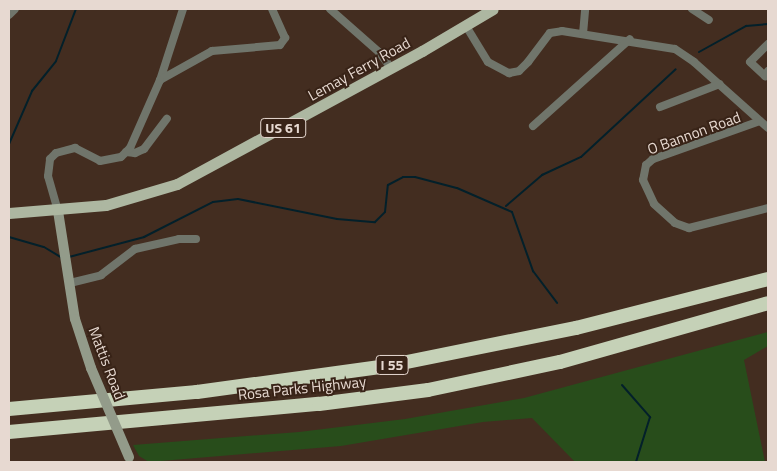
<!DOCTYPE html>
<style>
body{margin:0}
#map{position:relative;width:777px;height:471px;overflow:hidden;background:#432d20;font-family:"Titillium Web",sans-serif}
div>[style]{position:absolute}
.green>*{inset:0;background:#284d1b}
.stream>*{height:2px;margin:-1px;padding:0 1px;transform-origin:1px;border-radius:1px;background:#03202a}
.minor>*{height:8px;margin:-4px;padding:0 4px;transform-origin:4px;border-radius:4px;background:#70756b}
.secondary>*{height:10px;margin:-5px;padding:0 5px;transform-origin:5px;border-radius:5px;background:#939b8a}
.primary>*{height:11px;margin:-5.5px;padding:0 5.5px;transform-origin:5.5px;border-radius:5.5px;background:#adb7a1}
.motorway>*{height:14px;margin:-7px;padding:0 7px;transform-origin:7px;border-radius:7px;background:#c5d1b7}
.secondary-bridge>*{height:10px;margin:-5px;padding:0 5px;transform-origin:5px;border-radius:5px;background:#939b8a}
span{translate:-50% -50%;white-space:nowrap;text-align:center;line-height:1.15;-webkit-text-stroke:4px #382317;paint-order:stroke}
.shield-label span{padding:1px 4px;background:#382317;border:1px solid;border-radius:4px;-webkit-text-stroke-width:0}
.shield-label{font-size:14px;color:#e7d9d1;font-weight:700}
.street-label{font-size:15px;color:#e7d9d1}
.frame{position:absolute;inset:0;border:10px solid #e7d9d1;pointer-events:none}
</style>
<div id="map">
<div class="green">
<div style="clip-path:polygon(768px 332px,768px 346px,744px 360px,765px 462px,575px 462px,532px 418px,483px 422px,341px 446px,149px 462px,139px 456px,133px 445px,299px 432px,405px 419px,524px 398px)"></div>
</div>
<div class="stream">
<div style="left:699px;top:52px;width:54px;rotate:-29deg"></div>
<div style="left:746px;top:26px;width:22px;rotate:-5deg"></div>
<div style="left:9px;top:144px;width:58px;rotate:-66.5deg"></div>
<div style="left:32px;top:91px;width:38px;rotate:-51deg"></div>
<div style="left:56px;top:61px;width:56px;rotate:-69deg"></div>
<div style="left:506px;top:206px;width:48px;rotate:-40.7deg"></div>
<div style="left:542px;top:175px;width:43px;rotate:-24.8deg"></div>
<div style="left:581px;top:157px;width:129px;rotate:-42.8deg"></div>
<div style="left:9px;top:237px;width:36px;rotate:16deg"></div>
<div style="left:44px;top:247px;width:21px;rotate:31deg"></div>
<div style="left:69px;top:257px;width:78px;rotate:-14.9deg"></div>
<div style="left:144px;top:237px;width:77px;rotate:-26.9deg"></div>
<div style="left:213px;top:202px;width:25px;rotate:-7deg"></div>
<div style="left:238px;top:199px;width:101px;rotate:11.4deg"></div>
<div style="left:337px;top:219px;width:38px;rotate:5deg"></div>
<div style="left:375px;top:222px;width:14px;rotate:-45deg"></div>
<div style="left:385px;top:212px;width:27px;rotate:-84deg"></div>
<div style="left:388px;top:185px;width:17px;rotate:-28deg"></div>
<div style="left:403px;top:177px;width:12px"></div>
<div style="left:415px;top:177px;width:43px;rotate:14.7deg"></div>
<div style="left:457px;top:188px;width:60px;rotate:23.6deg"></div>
<div style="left:512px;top:212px;width:63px;rotate:70.4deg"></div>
<div style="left:533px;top:271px;width:40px;rotate:53deg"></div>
<div style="left:622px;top:385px;width:43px;rotate:48.8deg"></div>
<div style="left:650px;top:417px;width:47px;rotate:107.3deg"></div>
</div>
<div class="minor">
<div style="left:183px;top:9px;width:75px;rotate:107.9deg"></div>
<div style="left:160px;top:80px;width:60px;rotate:-29.1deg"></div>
<div style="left:212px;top:51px;width:68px;rotate:-5deg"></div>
<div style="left:280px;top:45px;width:9px;rotate:-54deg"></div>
<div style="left:285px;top:38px;width:32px;rotate:-114deg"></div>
<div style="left:330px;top:9px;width:65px;rotate:41.3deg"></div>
<div style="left:379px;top:52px;width:20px;rotate:53deg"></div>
<div style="left:692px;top:9px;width:20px;rotate:33deg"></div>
<div style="left:9px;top:15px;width:8px;rotate:-45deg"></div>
<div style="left:466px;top:26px;width:42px;rotate:58.6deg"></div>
<div style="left:488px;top:62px;width:24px;rotate:28deg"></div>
<div style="left:509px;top:73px;width:10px;rotate:-11deg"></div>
<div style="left:519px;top:71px;width:13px;rotate:-45deg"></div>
<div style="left:528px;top:62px;width:36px;rotate:-53deg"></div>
<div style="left:550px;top:33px;width:12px;rotate:-9deg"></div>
<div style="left:562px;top:31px;width:114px;rotate:9.1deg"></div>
<div style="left:675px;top:49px;width:23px;rotate:34deg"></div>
<div style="left:694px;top:62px;width:99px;rotate:41.7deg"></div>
<div style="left:583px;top:34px;width:25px;rotate:-85deg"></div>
<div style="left:768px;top:44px;width:25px;rotate:135deg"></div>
<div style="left:750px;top:62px;width:21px;rotate:43deg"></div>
<div style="left:765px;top:76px;width:6px;rotate:-59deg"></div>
<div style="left:660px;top:107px;width:64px;rotate:-21deg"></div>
<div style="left:760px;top:121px;width:114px;rotate:160.4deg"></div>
<div style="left:653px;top:159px;width:9px;rotate:139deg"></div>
<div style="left:646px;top:165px;width:15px;rotate:101deg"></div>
<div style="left:643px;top:180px;width:26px;rotate:65deg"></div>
<div style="left:654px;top:204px;width:28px;rotate:42deg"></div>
<div style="left:675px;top:223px;width:15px;rotate:20deg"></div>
<div style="left:689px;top:228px;width:81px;rotate:-14.2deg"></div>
<div style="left:533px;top:126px;width:130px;rotate:-41.9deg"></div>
<div style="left:126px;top:152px;width:9px;rotate:6deg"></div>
<div style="left:135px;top:153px;width:10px;rotate:-24deg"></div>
<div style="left:144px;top:149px;width:38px;rotate:-53deg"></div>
<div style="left:58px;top:211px;width:36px;rotate:-106deg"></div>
<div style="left:48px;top:176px;width:17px;rotate:-83deg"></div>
<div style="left:50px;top:159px;width:8px;rotate:-45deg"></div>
<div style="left:56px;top:153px;width:20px;rotate:-15deg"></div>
<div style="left:75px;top:148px;width:28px;rotate:27deg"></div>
<div style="left:100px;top:161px;width:21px;rotate:-11deg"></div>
<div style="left:121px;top:157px;width:13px;rotate:-45deg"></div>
<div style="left:130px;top:148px;width:74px;rotate:-66.2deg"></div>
<div style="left:70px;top:283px;width:32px;rotate:-14deg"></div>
<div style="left:101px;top:275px;width:43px;rotate:-37.4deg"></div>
<div style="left:135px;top:249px;width:45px;rotate:-12.8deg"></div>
<div style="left:179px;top:239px;width:17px"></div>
</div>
<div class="secondary">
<div style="left:58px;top:211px;width:109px;rotate:81.1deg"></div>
<div style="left:75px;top:319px;width:52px;rotate:71.9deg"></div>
</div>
<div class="primary">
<div style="left:9px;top:213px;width:97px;rotate:-4.7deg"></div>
<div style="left:106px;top:205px;width:74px;rotate:-16.5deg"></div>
<div style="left:177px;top:184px;width:279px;rotate:-28.5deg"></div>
<div style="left:422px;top:51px;width:82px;rotate:-30.6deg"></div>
</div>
<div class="motorway">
<div style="left:9px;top:409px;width:189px;rotate:-5.2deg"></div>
<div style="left:197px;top:392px;width:192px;rotate:-7.8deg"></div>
<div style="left:387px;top:366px;width:193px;rotate:-11.4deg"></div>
<div style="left:576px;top:328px;width:198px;rotate:-14.3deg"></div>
<div style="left:9px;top:432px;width:311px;rotate:-5.2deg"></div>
<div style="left:319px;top:404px;width:110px;rotate:-7.3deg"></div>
<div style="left:428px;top:390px;width:135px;rotate:-12deg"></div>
<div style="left:560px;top:362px;width:216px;rotate:-15.8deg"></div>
</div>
<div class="secondary-bridge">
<div style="left:91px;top:368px;width:97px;rotate:66.9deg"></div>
</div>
<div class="shield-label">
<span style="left:283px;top:128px">US 61</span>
<span style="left:392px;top:365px">I 55</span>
</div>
<div class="street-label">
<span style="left:359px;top:69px;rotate:-29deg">Lemay Ferry Road</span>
<span style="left:694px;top:133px;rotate:-20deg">O Bannon Road</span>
<span style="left:107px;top:363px;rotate:69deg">Mattis Road</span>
<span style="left:302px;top:388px;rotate:-6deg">Rosa Parks Highway</span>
</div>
<div class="frame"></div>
</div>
